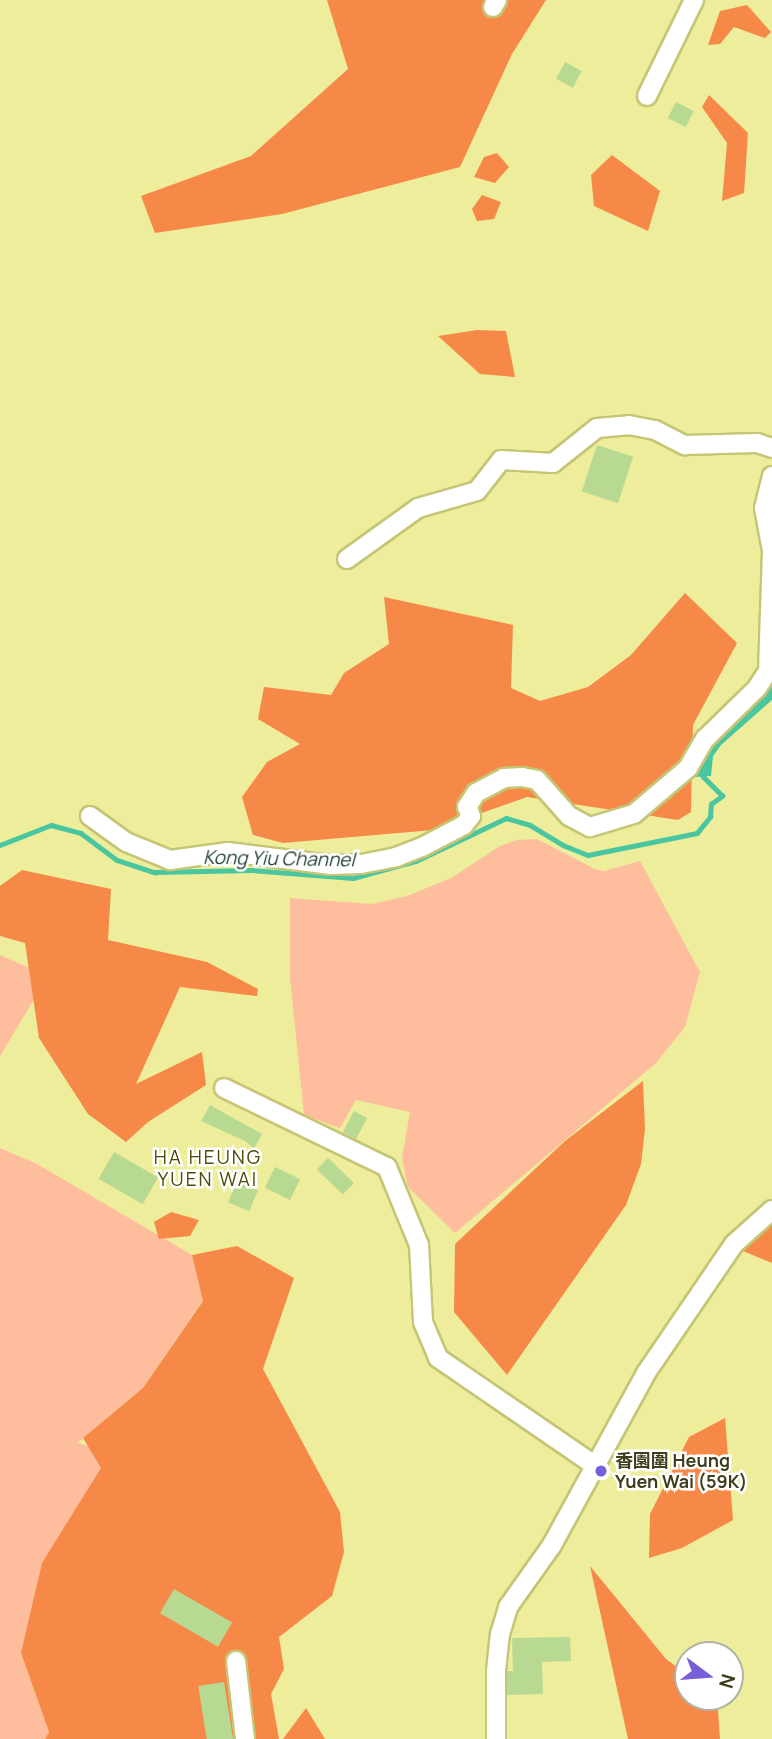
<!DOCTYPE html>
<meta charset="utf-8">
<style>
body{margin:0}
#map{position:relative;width:772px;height:1739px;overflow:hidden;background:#eded9c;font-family:Manrope,"Noto Sans SC",sans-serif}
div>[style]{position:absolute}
.green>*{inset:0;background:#febe9d}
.forest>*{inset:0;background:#f78948}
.water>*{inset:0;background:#49c69f}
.stream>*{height:4.5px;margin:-2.25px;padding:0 2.25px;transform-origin:2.25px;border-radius:2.25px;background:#49c69f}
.building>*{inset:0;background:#b8d991;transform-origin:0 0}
.roads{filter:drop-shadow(2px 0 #c5c575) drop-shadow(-2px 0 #c5c575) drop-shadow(0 2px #c5c575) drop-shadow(0 -2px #c5c575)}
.street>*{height:18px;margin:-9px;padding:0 9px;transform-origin:9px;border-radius:9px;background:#fff}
.dots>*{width:19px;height:19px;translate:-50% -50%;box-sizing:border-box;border:4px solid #fff;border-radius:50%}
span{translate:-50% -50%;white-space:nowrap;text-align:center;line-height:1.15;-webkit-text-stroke:5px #fff;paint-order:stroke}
.poi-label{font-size:18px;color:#3e3e1c;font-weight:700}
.left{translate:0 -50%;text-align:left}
.water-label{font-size:19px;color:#254036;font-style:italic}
.neighbourhood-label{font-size:19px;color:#4c4b09;letter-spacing:2px}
.north{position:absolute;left:674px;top:1641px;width:70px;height:70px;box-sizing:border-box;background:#fff;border:2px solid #b2b2a4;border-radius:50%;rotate:106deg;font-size:19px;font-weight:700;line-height:28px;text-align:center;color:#3e3e1c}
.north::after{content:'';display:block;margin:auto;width:24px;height:32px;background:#785fda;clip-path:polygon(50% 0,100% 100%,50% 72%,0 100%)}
</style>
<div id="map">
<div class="green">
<div style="clip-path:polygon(537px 839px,595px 869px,604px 871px,640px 861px,700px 972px,685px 1027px,656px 1063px,455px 1233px,408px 1187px,402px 1158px,410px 1112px,356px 1100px,340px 1128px,304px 1115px,290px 977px,290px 898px,372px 904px,407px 896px,451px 878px,500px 846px,517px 840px)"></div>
<div style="clip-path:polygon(0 955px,48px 976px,0 1056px)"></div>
<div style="clip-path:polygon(0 1148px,37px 1164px,192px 1255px,203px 1300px,143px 1388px,77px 1443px,157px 1462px,21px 1653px,49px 1732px,45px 1739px,0 1739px)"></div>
</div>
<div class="forest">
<div style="clip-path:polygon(327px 0,546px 0,512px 54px,460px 167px,282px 214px,155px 233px,141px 196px,251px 156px,348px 69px)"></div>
<div style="clip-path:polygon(747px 5px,771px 32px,765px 38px,734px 27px,720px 44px,708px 45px,720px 11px)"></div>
<div style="clip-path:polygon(709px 95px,748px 133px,744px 193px,722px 201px,727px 143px,702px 107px)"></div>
<div style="clip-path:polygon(497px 153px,509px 167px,495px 183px,474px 177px,484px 157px)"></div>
<div style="clip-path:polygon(612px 155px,660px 191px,648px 231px,594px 206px,591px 175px)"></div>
<div style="clip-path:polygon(482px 195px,501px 202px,494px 219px,477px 221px,472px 209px)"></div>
<div style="clip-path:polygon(477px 330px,506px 331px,515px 377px,480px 374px,438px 336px)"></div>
<div style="clip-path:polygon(685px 593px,737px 643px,693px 725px,691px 812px,678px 820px,527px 797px,433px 830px,283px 843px,253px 835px,242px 797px,267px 762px,300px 744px,258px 719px,264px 687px,331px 695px,344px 673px,389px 644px,384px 597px,513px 625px,511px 688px,540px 701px,588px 687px,631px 655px)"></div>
<div style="clip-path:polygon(22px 870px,111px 889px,108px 940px,207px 962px,258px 989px,257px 996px,180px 987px,136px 1084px,202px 1052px,206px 1085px,148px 1122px,126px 1142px,88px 1114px,39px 1038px,25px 943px,0 936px,0 886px)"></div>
<div style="clip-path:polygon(643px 1081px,645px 1129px,641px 1164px,626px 1205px,507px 1375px,454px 1312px,455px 1244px,565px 1141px)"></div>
<div style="clip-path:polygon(171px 1212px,199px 1220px,190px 1236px,159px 1239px,154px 1222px)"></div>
<div style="clip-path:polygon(772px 1221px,772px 1263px,738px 1249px,769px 1224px)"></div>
<div style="clip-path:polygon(237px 1246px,294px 1278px,263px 1369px,340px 1512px,344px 1552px,332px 1596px,279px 1637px,284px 1669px,271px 1694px,279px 1739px,45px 1739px,49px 1732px,21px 1653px,42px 1563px,101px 1468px,83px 1438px,143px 1388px,203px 1301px,192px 1255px)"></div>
<div style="clip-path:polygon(725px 1418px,733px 1520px,682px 1548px,649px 1558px,650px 1514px,689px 1437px)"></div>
<div style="clip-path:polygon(590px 1566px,666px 1659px,688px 1675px,688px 1697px,717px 1697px,720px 1739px,628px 1739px)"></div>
<div style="clip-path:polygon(306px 1708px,325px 1739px,283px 1739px)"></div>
</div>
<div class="water">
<div style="clip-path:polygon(772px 664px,772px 700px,721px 745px,713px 756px,711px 776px,696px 777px,699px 756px)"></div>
</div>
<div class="stream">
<div style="left:0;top:845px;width:55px;rotate:-21.4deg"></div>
<div style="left:51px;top:825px;width:31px;rotate:15deg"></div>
<div style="left:81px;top:833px;width:45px;rotate:36.9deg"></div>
<div style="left:117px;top:860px;width:40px;rotate:18deg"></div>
<div style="left:155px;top:872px;width:97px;rotate:-1.2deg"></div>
<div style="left:252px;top:870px;width:101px;rotate:4.5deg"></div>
<div style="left:353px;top:878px;width:65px;rotate:-15.1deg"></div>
<div style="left:416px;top:861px;width:100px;rotate:-25.5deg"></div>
<div style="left:506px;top:818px;width:25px;rotate:16deg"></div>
<div style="left:530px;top:825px;width:39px;rotate:31deg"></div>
<div style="left:563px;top:845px;width:27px;rotate:22deg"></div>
<div style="left:588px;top:855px;width:111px;rotate:-11.4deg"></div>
<div style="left:697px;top:833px;width:21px;rotate:-51deg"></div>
<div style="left:710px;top:817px;width:13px;rotate:-86deg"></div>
<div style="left:711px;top:804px;width:14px;rotate:-36deg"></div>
<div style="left:722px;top:796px;width:27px;rotate:-135deg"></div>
<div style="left:703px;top:777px;width:5px;rotate:-79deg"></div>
</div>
<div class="building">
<div style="left:565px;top:62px;width:19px;height:19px;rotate:28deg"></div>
<div style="left:676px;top:102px;width:20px;height:18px;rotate:27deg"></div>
<div style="left:597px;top:445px;width:38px;height:49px;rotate:18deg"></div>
<div style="clip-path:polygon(210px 1105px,262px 1134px,254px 1149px,245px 1141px,201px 1121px)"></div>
<div style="left:354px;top:1111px;width:15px;height:24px;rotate:28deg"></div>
<div style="left:114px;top:1152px;width:51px;height:31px;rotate:30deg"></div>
<div style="left:328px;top:1158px;width:36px;height:16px;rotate:44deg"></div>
<div style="left:275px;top:1167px;width:28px;height:23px;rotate:26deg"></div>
<div style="left:237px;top:1181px;width:23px;height:23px;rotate:23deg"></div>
<div style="left:174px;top:1589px;width:67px;height:28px;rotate:30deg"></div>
<div style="clip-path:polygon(570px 1637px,571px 1661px,542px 1662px,543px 1694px,507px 1695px,507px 1671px,513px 1671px,512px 1638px)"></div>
<div style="left:224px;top:1682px;width:58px;height:26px;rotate:81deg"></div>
</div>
<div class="roads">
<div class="street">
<div style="left:493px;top:7px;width:8px;rotate:-60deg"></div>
<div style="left:647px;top:96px;width:107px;rotate:-63.9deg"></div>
<div style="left:347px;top:559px;width:87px;rotate:-35.7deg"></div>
<div style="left:418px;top:508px;width:61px;rotate:-16.1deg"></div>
<div style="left:477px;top:491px;width:39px;rotate:-52deg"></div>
<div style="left:501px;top:460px;width:52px;rotate:3.3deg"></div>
<div style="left:553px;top:463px;width:56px;rotate:-38.5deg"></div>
<div style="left:597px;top:428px;width:32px;rotate:-5deg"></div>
<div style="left:629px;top:425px;width:26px;rotate:11deg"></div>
<div style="left:655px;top:430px;width:34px;rotate:27deg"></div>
<div style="left:685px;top:445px;width:72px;rotate:-1.6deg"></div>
<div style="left:757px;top:443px;width:16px;rotate:18deg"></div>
<div style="left:90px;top:816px;width:44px;rotate:35.8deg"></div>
<div style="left:126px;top:842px;width:48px;rotate:22.2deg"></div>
<div style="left:170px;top:860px;width:59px;rotate:-7.9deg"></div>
<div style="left:228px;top:852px;width:104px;rotate:7.2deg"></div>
<div style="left:331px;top:865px;width:30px;rotate:-2deg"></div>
<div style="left:361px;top:864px;width:36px;rotate:-11deg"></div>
<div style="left:396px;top:857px;width:28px;rotate:-21deg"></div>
<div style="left:422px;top:847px;width:47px;rotate:-27.6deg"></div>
<div style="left:464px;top:825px;width:11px;rotate:-52deg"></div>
<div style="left:471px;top:816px;width:10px;rotate:-114deg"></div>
<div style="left:467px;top:807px;width:17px;rotate:-57deg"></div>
<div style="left:476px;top:793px;width:32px;rotate:-28deg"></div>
<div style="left:504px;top:778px;width:18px;rotate:-3deg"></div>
<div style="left:522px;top:777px;width:15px;rotate:11deg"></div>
<div style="left:537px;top:780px;width:48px;rotate:48.4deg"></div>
<div style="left:569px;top:816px;width:24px;rotate:28deg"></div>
<div style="left:590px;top:827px;width:46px;rotate:-16.5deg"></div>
<div style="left:634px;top:814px;width:71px;rotate:-40.4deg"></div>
<div style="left:688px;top:768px;width:34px;rotate:-60deg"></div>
<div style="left:705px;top:739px;width:73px;rotate:-44.4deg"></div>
<div style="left:757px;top:688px;width:20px;rotate:-57deg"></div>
<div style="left:768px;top:671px;width:120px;rotate:-88.1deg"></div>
<div style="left:772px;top:551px;width:44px;rotate:-100.5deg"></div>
<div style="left:764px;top:508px;width:33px;rotate:-76deg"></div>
<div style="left:224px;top:1088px;width:181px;rotate:25.9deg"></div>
<div style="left:387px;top:1167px;width:84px;rotate:67.7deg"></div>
<div style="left:419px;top:1245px;width:77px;rotate:87deg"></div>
<div style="left:423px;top:1322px;width:39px;rotate:67deg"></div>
<div style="left:438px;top:1358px;width:191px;rotate:34.4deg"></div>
<div style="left:236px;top:1661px;width:79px;rotate:83.4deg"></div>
<div style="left:496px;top:1739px;width:68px;rotate:-90deg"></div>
<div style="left:496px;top:1671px;width:37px;rotate:-84deg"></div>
<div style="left:500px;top:1634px;width:28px;rotate:-73deg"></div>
<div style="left:508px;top:1607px;width:76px;rotate:-54.6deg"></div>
<div style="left:552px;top:1545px;width:196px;rotate:-61.3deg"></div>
<div style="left:646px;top:1373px;width:156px;rotate:-55.7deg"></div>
<div style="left:734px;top:1244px;width:51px;rotate:-41.8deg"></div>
</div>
</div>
<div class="dots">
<div style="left:601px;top:1471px;background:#785fda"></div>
</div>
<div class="poi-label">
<span class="left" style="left:615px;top:1471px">香園圍 Heung<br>Yuen Wai (59K)</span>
</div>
<div class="water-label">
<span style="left:279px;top:859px;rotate:1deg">Kong Yiu Channel</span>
</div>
<div class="neighbourhood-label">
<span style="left:208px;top:1169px">HA HEUNG<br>YUEN WAI</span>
</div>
<div class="north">N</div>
</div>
